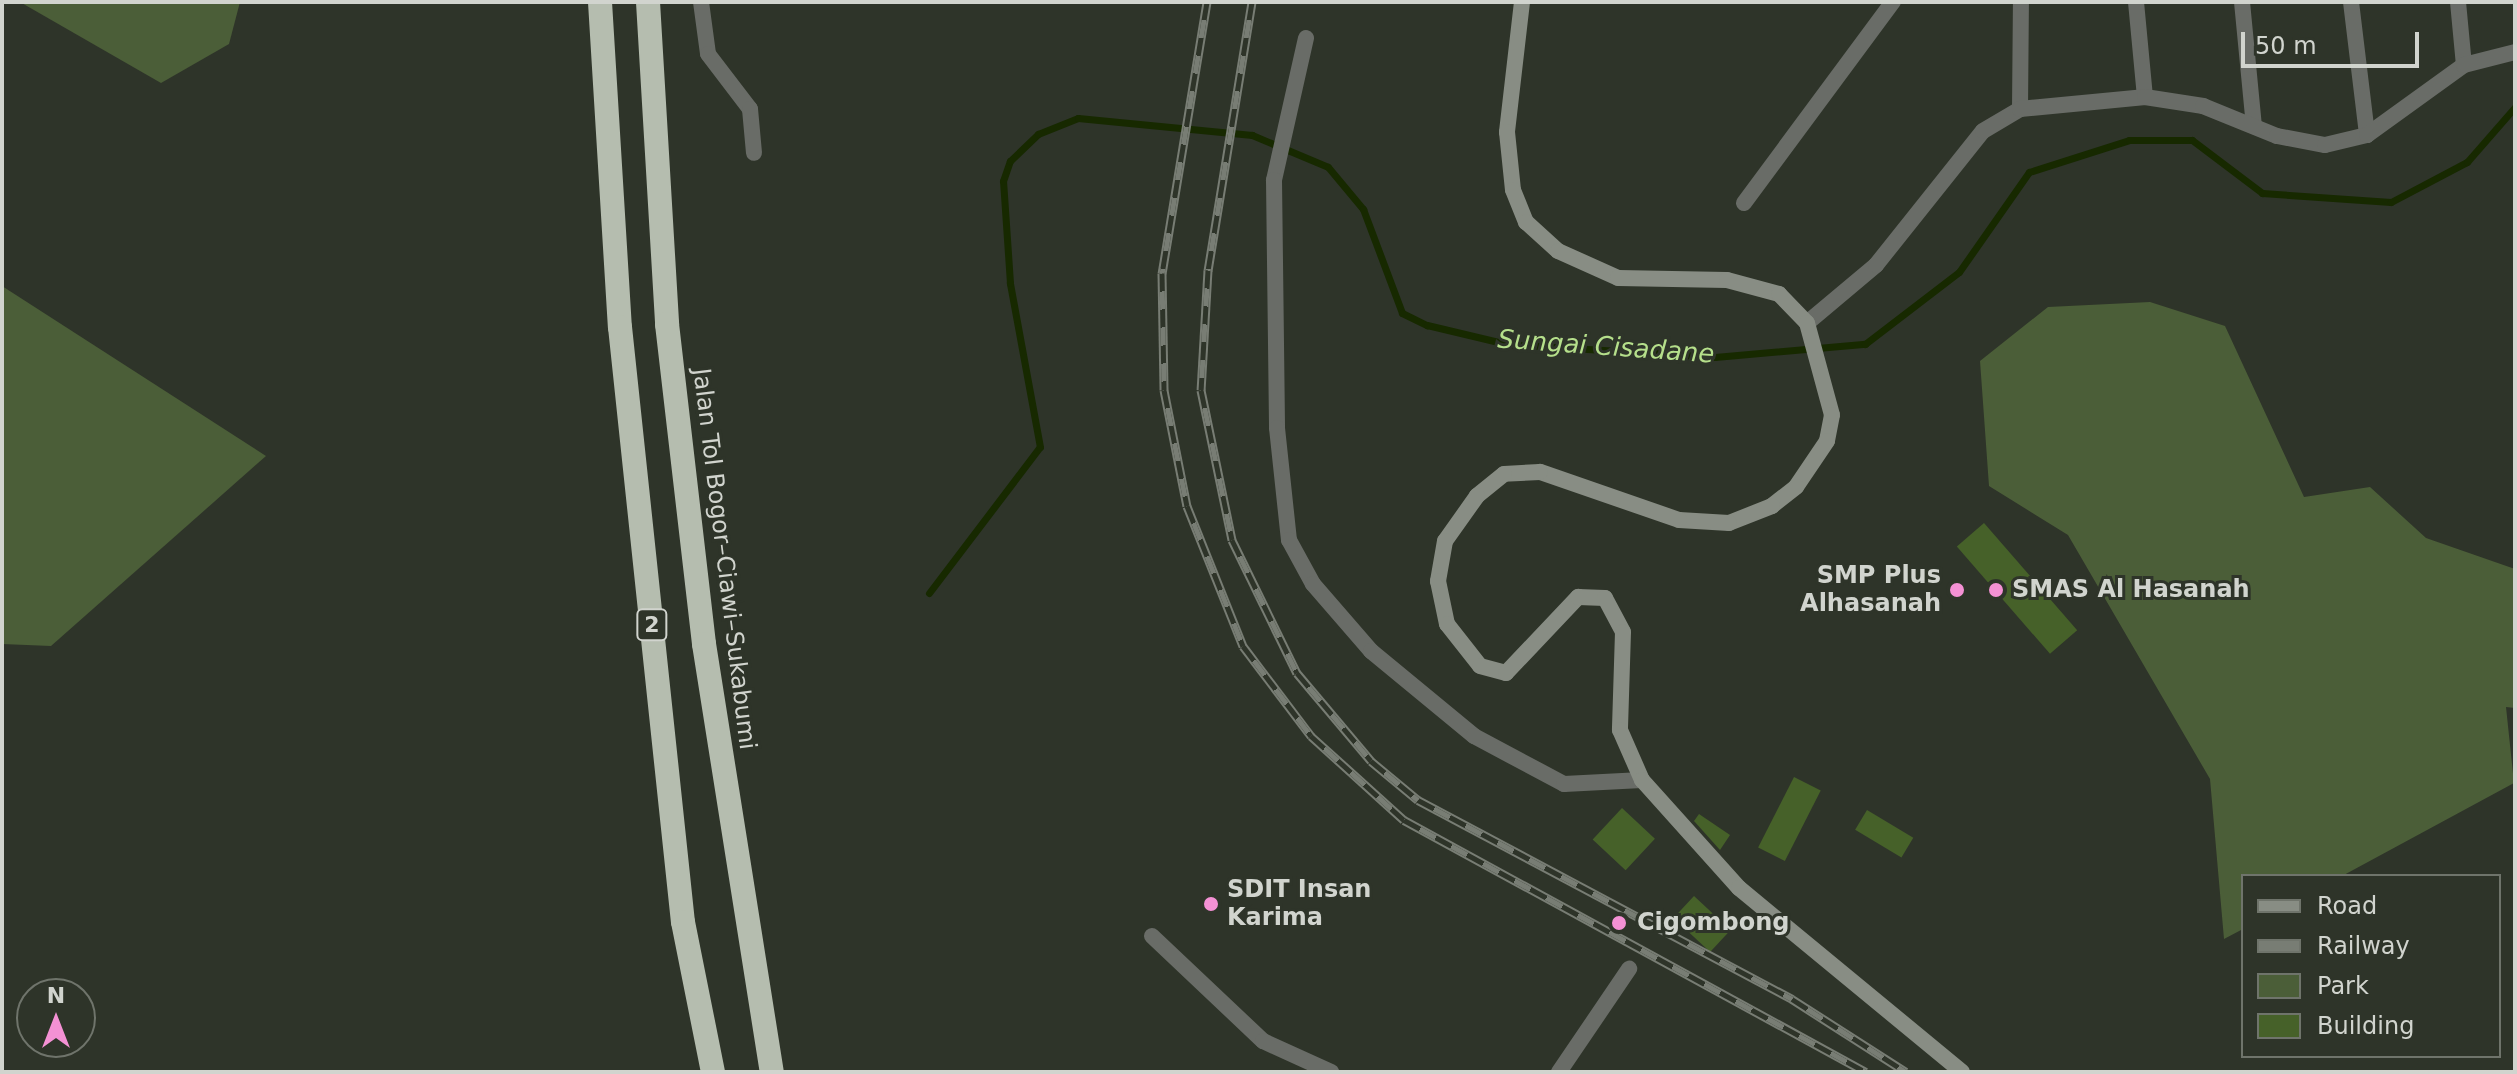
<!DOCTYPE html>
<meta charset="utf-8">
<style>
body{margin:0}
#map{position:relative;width:2517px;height:1074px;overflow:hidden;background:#2e3429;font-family:"DejaVu Sans",sans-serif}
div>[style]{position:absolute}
.green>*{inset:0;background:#4b5e38}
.stream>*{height:7px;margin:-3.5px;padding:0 3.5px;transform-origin:3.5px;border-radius:3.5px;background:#172900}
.building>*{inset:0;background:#466129;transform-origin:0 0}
.minor>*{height:16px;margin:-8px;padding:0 8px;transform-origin:8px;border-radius:8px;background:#696c67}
.secondary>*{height:16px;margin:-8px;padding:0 8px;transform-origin:8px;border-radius:8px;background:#888d84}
.motorway>*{height:24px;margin:-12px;padding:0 12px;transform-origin:12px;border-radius:12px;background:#b5bdaf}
.rail>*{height:9px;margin-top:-4.5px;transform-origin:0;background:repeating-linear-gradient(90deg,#2e3429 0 18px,#787d74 0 36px);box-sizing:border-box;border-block:2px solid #787d74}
.dots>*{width:22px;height:22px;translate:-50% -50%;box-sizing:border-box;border:4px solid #2e3429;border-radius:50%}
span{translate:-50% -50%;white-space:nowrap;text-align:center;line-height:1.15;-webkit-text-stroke:6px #2e3429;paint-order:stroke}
.shield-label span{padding:2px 6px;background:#2e3429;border:2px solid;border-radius:6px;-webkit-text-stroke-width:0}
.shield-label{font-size:22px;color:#d1d4ce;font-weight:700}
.street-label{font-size:24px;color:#d1d4ce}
.poi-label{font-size:24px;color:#d1d4ce;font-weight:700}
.right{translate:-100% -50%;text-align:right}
.left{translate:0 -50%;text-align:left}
.water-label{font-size:26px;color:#b5df8b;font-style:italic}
.frame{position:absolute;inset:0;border:4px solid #d1d4ce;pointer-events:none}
.legend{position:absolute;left:2241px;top:874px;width:260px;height:184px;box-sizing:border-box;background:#2e3429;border:2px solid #6f746b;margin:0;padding:10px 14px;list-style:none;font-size:24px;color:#d1d4ce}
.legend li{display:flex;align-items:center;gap:16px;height:40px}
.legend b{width:40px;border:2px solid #6f746b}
.north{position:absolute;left:16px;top:978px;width:80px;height:80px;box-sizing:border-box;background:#2e3429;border:2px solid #6f746b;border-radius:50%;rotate:0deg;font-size:22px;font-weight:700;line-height:32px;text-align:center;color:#d1d4ce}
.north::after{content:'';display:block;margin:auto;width:28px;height:36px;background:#f491d4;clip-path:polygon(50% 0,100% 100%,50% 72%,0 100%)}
.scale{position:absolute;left:2241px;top:32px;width:178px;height:36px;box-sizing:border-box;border:4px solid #d1d4ce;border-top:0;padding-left:10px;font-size:24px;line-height:28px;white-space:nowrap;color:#d1d4ce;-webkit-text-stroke:6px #2e3429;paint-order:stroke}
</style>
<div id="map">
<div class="green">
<div style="clip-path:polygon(20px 2px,240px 2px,229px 44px,161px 83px)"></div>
<div style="clip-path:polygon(2px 286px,266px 456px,51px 646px,2px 644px)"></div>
<div style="clip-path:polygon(2150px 302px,2225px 326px,2304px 497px,2370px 487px,2426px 538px,2515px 569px,2515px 708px,2506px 707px,2514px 783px,2342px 876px,2243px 876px,2243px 929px,2224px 939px,2210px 779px,2068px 535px,1989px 486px,1980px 361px,2048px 307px)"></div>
</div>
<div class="stream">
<div style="left:929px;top:593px;width:183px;rotate:-52.8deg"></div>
<div style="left:1040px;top:447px;width:167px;rotate:-100.4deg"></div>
<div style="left:1010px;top:283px;width:102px;rotate:-93.9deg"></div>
<div style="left:1003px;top:181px;width:21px;rotate:-71deg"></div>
<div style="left:1010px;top:161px;width:39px;rotate:-44deg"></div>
<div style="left:1038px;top:134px;width:43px;rotate:-21.8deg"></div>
<div style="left:1078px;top:118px;width:175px;rotate:5.6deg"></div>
<div style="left:1252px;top:135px;width:82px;rotate:22.8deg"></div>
<div style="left:1328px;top:167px;width:55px;rotate:50.2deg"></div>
<div style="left:1363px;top:209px;width:111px;rotate:69.4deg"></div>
<div style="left:1402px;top:313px;width:28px;rotate:26deg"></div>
<div style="left:1427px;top:325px;width:82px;rotate:13.4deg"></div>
<div style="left:1507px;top:344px;width:208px;rotate:3.6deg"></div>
<div style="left:1715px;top:357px;width:151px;rotate:-5deg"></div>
<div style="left:1865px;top:344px;width:118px;rotate:-37.5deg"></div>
<div style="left:1959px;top:272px;width:122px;rotate:-55deg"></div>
<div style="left:2029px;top:172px;width:105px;rotate:-17.7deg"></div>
<div style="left:2129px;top:140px;width:63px"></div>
<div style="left:2192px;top:140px;width:88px;rotate:37.1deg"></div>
<div style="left:2262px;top:193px;width:129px;rotate:4deg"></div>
<div style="left:2391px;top:202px;width:86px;rotate:-27.8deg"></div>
<div style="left:2467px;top:162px;width:73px;rotate:-48.9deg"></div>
</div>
<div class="building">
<div style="left:1984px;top:523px;width:142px;height:36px;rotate:49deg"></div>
<div style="left:1794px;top:777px;width:30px;height:79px;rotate:27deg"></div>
<div style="left:1622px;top:808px;width:45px;height:43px;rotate:43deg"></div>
<div style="left:1867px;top:810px;width:54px;height:23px;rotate:31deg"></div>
<div style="clip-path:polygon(1699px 814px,1730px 835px,1720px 850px,1694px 821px)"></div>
<div style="left:1694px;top:896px;width:50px;height:30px;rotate:43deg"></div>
</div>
<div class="minor">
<div style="left:701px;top:2px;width:52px;rotate:82.3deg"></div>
<div style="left:708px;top:54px;width:69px;rotate:52.6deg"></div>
<div style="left:750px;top:109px;width:44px;rotate:84.8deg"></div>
<div style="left:2136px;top:2px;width:95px;rotate:84.6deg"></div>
<div style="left:2242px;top:2px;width:125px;rotate:84.5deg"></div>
<div style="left:2351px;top:2px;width:134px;rotate:83.1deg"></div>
<div style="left:2458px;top:2px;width:63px;rotate:84.6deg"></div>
<div style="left:1306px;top:38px;width:146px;rotate:102.7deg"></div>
<div style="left:1274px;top:180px;width:248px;rotate:89.3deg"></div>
<div style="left:1277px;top:428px;width:113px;rotate:83.9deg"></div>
<div style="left:1289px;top:540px;width:50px;rotate:61.4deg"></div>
<div style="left:1313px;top:584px;width:89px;rotate:49.1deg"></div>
<div style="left:1371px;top:651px;width:134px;rotate:39.5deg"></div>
<div style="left:1474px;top:736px;width:102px;rotate:28.1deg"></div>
<div style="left:1564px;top:784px;width:78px;rotate:-2.9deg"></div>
<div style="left:2020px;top:109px;width:107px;rotate:-89.5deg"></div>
<div style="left:1744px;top:203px;width:250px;rotate:-53.5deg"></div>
<div style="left:1807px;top:323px;width:90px;rotate:-40deg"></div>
<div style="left:1876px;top:265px;width:171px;rotate:-51.4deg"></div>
<div style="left:1983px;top:131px;width:43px;rotate:-30.7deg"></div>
<div style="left:2020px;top:109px;width:126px;rotate:-5.5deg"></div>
<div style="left:2145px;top:97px;width:59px;rotate:8.8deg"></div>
<div style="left:2203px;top:106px;width:80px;rotate:22.1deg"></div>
<div style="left:2277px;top:136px;width:49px;rotate:10.6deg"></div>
<div style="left:2325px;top:145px;width:43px;rotate:-13.4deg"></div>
<div style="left:2367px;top:135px;width:120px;rotate:-35.8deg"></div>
<div style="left:2464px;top:65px;width:53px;rotate:-14.3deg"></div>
<div style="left:1152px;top:936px;width:153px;rotate:43.4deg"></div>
<div style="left:1263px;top:1041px;width:75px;rotate:24.5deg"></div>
<div style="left:1559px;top:1072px;width:125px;rotate:-55.8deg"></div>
</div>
<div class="secondary">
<div style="left:1522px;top:2px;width:131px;rotate:96.6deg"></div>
<div style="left:1507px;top:132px;width:58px;rotate:84.1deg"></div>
<div style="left:1513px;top:190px;width:35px;rotate:68deg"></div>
<div style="left:1526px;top:222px;width:43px;rotate:42.2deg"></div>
<div style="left:1558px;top:251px;width:66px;rotate:24.2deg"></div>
<div style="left:1618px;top:278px;width:109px;rotate:1.1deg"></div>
<div style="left:1727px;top:280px;width:54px;rotate:15.1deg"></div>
<div style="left:1779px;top:294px;width:40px;rotate:46deg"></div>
<div style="left:1807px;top:323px;width:95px;rotate:74.8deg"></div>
<div style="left:1832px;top:415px;width:26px;rotate:101deg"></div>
<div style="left:1827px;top:441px;width:55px;rotate:124deg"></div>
<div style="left:1796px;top:487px;width:31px;rotate:142deg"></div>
<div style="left:1772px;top:506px;width:46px;rotate:158.4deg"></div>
<div style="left:1729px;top:523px;width:50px;rotate:-176.6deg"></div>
<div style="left:1679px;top:520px;width:147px;rotate:-160.9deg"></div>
<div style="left:1540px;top:472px;width:36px;rotate:177deg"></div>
<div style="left:1504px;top:474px;width:35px;rotate:141deg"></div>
<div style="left:1477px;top:496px;width:55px;rotate:125.4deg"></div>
<div style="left:1445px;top:541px;width:41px;rotate:99.9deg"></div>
<div style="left:1438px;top:581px;width:44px;rotate:78.2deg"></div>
<div style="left:1447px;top:624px;width:53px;rotate:51.8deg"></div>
<div style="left:1480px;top:666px;width:27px;rotate:15deg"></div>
<div style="left:1506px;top:673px;width:105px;rotate:-46.5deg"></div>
<div style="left:1578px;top:597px;width:27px;rotate:2deg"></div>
<div style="left:1605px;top:598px;width:38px;rotate:62deg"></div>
<div style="left:1623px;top:632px;width:98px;rotate:91.8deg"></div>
<div style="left:1620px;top:730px;width:55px;rotate:66.3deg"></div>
<div style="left:1642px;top:780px;width:145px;rotate:48.1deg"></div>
<div style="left:1739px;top:888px;width:289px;rotate:39.5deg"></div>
</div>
<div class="motorway">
<div style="left:600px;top:2px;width:326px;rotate:86.5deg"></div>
<div style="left:620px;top:327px;width:598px;rotate:83.96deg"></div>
<div style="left:683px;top:922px;width:153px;rotate:78.7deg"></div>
<div style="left:648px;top:2px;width:323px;rotate:86.6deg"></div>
<div style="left:667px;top:324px;width:322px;rotate:83.4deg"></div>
<div style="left:704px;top:644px;width:433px;rotate:81deg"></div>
</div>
<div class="rail">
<div style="left:1207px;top:2px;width:275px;rotate:99.4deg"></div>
<div style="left:1162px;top:273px;width:117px;rotate:89deg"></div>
<div style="left:1164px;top:390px;width:118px;rotate:78.8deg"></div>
<div style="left:1187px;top:506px;width:151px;rotate:68.2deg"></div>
<div style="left:1243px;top:646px;width:113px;rotate:52.9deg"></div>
<div style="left:1311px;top:736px;width:125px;rotate:42.1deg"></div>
<div style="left:1404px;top:820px;width:526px;rotate:28.61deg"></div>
<div style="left:1252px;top:2px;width:272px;rotate:99.3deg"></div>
<div style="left:1208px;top:270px;width:120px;rotate:93.3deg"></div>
<div style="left:1201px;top:390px;width:153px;rotate:78.3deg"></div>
<div style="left:1232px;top:540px;width:148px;rotate:64deg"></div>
<div style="left:1297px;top:673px;width:115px;rotate:49.9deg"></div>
<div style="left:1371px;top:761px;width:61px;rotate:39.7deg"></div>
<div style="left:1418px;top:800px;width:424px;rotate:28deg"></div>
<div style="left:1792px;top:999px;width:135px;rotate:32.6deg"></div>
</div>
<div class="dots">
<div style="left:1957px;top:590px;background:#f491d4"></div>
<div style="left:1996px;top:590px;background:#f491d4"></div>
<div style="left:1211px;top:904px;background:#f491d4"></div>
<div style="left:1619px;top:923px;background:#f491d4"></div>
</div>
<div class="shield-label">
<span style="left:652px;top:625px">2</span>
</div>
<div class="street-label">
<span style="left:724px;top:559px;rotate:83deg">Jalan Tol Bogor–Ciawi–Sukabumi</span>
</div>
<div class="poi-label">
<span class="right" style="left:1941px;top:590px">SMP Plus<br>Alhasanah</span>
<span class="left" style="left:2012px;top:590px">SMAS Al Hasanah</span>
<span class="left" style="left:1227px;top:904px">SDIT Insan<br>Karima</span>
<span class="left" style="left:1637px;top:923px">Cigombong</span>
</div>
<div class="water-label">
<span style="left:1606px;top:347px;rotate:4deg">Sungai Cisadane</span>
</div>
<div class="frame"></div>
<ul class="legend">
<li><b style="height:10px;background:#888d84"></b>Road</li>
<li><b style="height:10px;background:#787d74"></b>Railway</li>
<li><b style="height:22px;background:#4b5e38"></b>Park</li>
<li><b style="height:22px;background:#466129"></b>Building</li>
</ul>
<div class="north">N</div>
<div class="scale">50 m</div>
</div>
